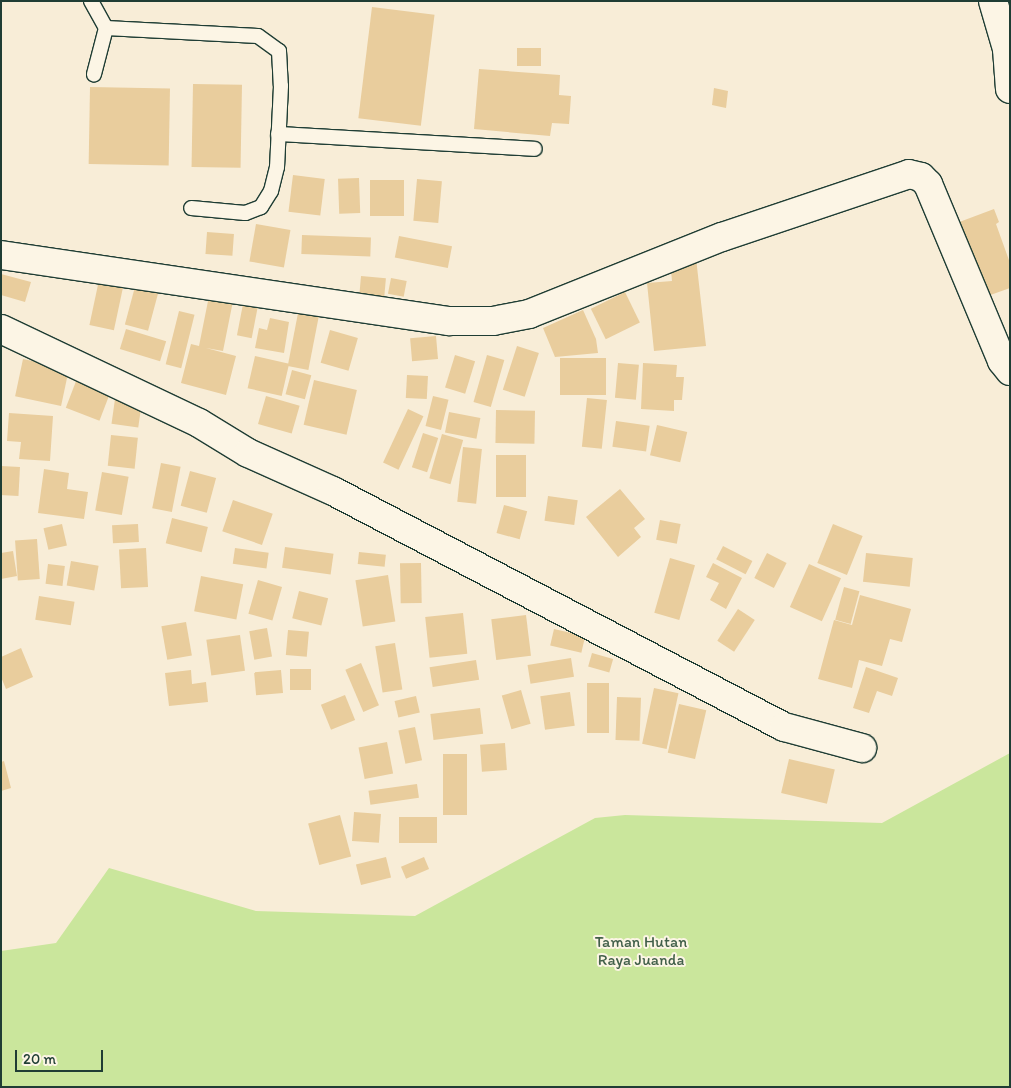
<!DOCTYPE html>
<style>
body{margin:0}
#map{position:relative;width:1011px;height:1088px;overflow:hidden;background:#f8edd7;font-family:Itim,sans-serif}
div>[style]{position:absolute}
.green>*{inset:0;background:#cae69c}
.building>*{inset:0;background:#e9cd9d;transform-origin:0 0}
.roads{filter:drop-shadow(1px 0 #1f3d34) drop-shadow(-1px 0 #1f3d34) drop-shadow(0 1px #1f3d34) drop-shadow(0 -1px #1f3d34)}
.service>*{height:14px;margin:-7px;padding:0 7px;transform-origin:7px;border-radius:7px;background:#fcf5e5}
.minor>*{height:28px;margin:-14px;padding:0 14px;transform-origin:14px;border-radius:14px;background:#fcf5e5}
span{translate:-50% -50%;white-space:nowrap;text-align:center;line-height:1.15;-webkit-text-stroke:4px #fcf5e5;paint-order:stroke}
.park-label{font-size:16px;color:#415f49}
.frame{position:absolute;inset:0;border:2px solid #1f3d34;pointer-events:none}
.scale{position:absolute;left:15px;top:1050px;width:88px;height:22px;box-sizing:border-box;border:2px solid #1f3d34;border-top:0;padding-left:6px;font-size:15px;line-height:18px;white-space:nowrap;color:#1f3d34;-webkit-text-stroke:4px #fcf5e5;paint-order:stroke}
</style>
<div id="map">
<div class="green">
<div style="clip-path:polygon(1010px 753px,1010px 1087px,1px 1087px,1px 951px,56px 943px,109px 868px,256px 911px,415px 916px,595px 818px,625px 815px,882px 823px)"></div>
</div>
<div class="building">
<div style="left:372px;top:7px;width:63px;height:112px;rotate:7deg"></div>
<div style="left:517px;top:48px;width:24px;height:18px"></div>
<div style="clip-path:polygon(479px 69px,560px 75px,559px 95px,571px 96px,569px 124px,552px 123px,550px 136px,474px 129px)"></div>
<div style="left:193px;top:84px;width:49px;height:83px;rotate:1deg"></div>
<div style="left:90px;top:87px;width:80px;height:77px;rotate:1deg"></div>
<div style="clip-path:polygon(714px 88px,728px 91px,726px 108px,712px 105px)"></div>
<div style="left:293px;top:175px;width:32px;height:37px;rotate:7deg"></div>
<div style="left:359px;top:178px;width:35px;height:21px;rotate:88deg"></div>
<div style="left:417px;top:179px;width:25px;height:42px;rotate:5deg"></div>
<div style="left:370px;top:180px;width:34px;height:36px"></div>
<div style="clip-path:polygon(994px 209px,999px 222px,996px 224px,1010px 263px,1010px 288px,982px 298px,954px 224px)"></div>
<div style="left:256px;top:224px;width:35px;height:38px;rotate:10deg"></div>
<div style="left:207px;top:232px;width:27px;height:22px;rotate:4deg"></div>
<div style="left:302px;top:235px;width:69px;height:19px;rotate:2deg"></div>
<div style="left:399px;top:236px;width:54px;height:22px;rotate:11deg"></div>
<div style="clip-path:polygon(696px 258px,706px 346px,654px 351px,647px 283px,672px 281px,670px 260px)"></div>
<div style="clip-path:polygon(1px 274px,31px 282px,25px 302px,1px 295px)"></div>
<div style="left:361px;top:276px;width:25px;height:21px;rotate:5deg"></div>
<div style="left:391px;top:278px;width:16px;height:16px;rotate:11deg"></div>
<div style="left:99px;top:280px;width:25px;height:46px;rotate:12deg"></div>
<div style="left:136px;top:283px;width:24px;height:43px;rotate:15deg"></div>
<div style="left:625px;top:292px;width:34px;height:38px;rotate:64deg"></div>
<div style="clip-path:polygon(209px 296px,233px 301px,223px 351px,206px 348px,236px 356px,226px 395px,181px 383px,191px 344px,199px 346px)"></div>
<div style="left:244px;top:299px;width:15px;height:37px;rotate:11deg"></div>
<div style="left:299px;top:308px;width:21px;height:59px;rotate:11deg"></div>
<div style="clip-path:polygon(583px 310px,596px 339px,598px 353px,555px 357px,543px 328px)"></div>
<div style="left:179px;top:311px;width:16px;height:55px;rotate:14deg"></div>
<div style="clip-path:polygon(270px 318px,289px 322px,284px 353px,255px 348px,259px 328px,267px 330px)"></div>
<div style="left:126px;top:329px;width:42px;height:21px;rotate:17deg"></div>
<div style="left:330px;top:330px;width:29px;height:34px;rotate:16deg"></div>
<div style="left:436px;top:336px;width:23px;height:26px;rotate:85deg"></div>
<div style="left:517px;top:346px;width:23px;height:46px;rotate:18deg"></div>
<div style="left:455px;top:355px;width:21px;height:34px;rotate:17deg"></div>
<div style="left:487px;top:355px;width:18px;height:49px;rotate:16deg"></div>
<div style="left:255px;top:356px;width:35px;height:33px;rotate:13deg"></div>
<div style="left:560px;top:358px;width:46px;height:37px"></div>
<div style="left:23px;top:359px;width:47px;height:38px;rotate:12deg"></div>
<div style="left:618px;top:363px;width:21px;height:35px;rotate:5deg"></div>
<div style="clip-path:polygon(643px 363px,677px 365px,676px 377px,684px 377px,682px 400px,674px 400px,674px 411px,641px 409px)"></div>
<div style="left:292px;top:370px;width:20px;height:25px;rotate:15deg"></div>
<div style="left:407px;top:375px;width:21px;height:23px;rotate:3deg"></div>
<div style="left:78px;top:376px;width:36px;height:34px;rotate:21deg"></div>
<div style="left:314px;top:380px;width:44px;height:46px;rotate:13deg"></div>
<div style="left:266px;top:396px;width:35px;height:29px;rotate:16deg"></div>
<div style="left:433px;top:396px;width:16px;height:31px;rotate:14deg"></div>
<div style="left:587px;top:398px;width:20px;height:49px;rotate:6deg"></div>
<div style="left:115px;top:399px;width:27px;height:25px;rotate:8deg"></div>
<div style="left:408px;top:409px;width:17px;height:59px;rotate:25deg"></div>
<div style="left:496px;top:410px;width:39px;height:33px;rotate:1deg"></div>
<div style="left:449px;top:412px;width:32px;height:21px;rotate:11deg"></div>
<div style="clip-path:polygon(9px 413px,53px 416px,50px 461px,19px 459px,21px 442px,7px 441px)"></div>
<div style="left:616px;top:421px;width:34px;height:26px;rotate:8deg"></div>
<div style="left:657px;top:425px;width:31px;height:31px;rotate:13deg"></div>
<div style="left:423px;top:433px;width:16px;height:36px;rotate:18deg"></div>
<div style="left:442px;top:434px;width:22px;height:46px;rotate:16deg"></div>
<div style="left:111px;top:435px;width:27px;height:31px;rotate:6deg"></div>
<div style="left:463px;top:447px;width:19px;height:55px;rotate:6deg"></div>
<div style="left:496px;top:455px;width:30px;height:42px"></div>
<div style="left:161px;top:463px;width:20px;height:46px;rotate:11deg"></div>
<div style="left:1px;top:466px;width:19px;height:29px;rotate:3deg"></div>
<div style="clip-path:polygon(44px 469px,69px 473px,67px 489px,88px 492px,84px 519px,38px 513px)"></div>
<div style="left:190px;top:471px;width:27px;height:36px;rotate:15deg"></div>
<div style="left:102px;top:472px;width:27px;height:39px;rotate:10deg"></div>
<div style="clip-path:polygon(620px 489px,645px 519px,634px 528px,641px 537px,618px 557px,586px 517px)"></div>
<div style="left:548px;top:496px;width:30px;height:25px;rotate:8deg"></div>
<div style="left:233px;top:500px;width:42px;height:33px;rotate:19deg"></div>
<div style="left:504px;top:505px;width:24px;height:29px;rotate:15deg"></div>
<div style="left:172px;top:518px;width:37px;height:26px;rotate:14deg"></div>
<div style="left:660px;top:520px;width:21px;height:20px;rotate:11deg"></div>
<div style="left:62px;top:524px;width:22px;height:19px;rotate:77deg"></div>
<div style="left:138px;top:524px;width:18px;height:26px;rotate:87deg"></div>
<div style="left:833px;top:524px;width:32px;height:42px;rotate:22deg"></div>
<div style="left:37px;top:539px;width:40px;height:22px;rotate:86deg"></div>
<div style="left:723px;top:546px;width:33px;height:15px;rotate:27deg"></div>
<div style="left:285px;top:547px;width:49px;height:21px;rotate:8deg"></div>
<div style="left:146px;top:548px;width:39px;height:27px;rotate:87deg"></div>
<div style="left:235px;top:548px;width:34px;height:16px;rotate:8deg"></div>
<div style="clip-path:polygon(13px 551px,17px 576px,1px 579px,1px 553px)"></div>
<div style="left:359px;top:552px;width:27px;height:12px;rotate:6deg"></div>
<div style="left:767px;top:553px;width:22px;height:28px;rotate:27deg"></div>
<div style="left:866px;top:553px;width:47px;height:29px;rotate:6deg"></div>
<div style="left:670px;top:558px;width:26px;height:57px;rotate:16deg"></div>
<div style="left:71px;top:561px;width:28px;height:25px;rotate:10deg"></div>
<div style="left:421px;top:563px;width:40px;height:21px;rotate:89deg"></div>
<div style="clip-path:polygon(713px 563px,742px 578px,726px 609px,710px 600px,719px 583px,706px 577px)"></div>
<div style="left:48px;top:564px;width:17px;height:20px;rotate:7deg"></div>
<div style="left:809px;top:564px;width:35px;height:47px;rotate:24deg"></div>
<div style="left:388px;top:575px;width:47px;height:33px;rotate:81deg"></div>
<div style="left:201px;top:576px;width:43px;height:36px;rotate:11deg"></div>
<div style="left:258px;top:580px;width:25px;height:35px;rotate:16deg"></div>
<div style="left:844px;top:587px;width:16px;height:34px;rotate:15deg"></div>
<div style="left:299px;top:591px;width:30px;height:28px;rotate:14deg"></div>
<div style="clip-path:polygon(860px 595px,911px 609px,902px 642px,890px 639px,882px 666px,859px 660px,852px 688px,818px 679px,834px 620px,852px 625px)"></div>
<div style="left:39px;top:596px;width:36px;height:24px;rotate:9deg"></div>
<div style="left:738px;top:609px;width:20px;height:38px;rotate:33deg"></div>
<div style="left:463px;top:613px;width:41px;height:38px;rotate:84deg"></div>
<div style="left:526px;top:615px;width:41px;height:35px;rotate:83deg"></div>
<div style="left:186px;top:622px;width:34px;height:25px;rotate:80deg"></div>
<div style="left:267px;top:628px;width:29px;height:18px;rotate:80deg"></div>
<div style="left:554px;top:629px;width:32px;height:17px;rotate:13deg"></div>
<div style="left:288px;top:630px;width:21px;height:25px;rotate:5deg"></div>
<div style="left:240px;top:635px;width:36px;height:34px;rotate:82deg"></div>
<div style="left:395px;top:643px;width:47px;height:20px;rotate:81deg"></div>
<div style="clip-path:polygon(21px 648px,33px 677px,6px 689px,1px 677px,1px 657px)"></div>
<div style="left:592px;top:653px;width:22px;height:14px;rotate:16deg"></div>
<div style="left:571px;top:658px;width:19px;height:44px;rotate:81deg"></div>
<div style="left:476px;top:660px;width:20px;height:47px;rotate:81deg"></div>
<div style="left:361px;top:663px;width:46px;height:17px;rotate:67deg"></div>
<div style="clip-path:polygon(866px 667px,898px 678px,892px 696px,877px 691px,869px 713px,853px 708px)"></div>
<div style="left:290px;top:669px;width:21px;height:21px"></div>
<div style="clip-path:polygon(191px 670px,192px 684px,206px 682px,208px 702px,169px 706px,165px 673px)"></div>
<div style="left:281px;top:670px;width:23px;height:27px;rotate:85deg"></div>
<div style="left:587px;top:683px;width:22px;height:50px"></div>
<div style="left:654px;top:688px;width:25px;height:57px;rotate:12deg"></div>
<div style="left:521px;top:690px;width:35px;height:20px;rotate:74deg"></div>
<div style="left:570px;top:692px;width:34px;height:30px;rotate:82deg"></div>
<div style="left:345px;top:695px;width:27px;height:26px;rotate:68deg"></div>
<div style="left:416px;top:696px;width:17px;height:22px;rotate:77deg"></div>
<div style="left:617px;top:697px;width:24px;height:43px;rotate:2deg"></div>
<div style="left:679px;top:704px;width:28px;height:50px;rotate:13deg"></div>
<div style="left:480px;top:708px;width:26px;height:50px;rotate:83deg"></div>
<div style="left:415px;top:727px;width:34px;height:17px;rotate:78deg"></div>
<div style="left:387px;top:742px;width:32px;height:29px;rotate:79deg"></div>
<div style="left:505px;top:743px;width:27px;height:25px;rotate:86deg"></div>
<div style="left:443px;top:754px;width:24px;height:61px"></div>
<div style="left:789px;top:759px;width:47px;height:35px;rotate:13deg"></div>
<div style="clip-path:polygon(4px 761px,11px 788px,1px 791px,1px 762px)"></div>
<div style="left:417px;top:784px;width:14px;height:49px;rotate:82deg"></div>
<div style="left:354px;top:812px;width:27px;height:29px;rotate:4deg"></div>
<div style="left:340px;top:815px;width:43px;height:33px;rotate:75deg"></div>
<div style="left:437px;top:817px;width:26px;height:38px;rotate:90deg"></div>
<div style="left:386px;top:857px;width:21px;height:31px;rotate:76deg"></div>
<div style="left:424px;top:857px;width:13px;height:25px;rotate:67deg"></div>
</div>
<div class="roads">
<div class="service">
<div style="left:91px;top:1px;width:31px;rotate:61deg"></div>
<div style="left:106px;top:28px;width:48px;rotate:104.6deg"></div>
<div style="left:106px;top:28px;width:152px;rotate:3deg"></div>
<div style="left:258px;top:36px;width:26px;rotate:36deg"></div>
<div style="left:279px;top:51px;width:35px;rotate:87deg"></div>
<div style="left:281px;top:86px;width:81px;rotate:92.8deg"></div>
<div style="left:277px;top:167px;width:25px;rotate:104deg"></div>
<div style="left:271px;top:191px;width:19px;rotate:122deg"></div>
<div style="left:261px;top:207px;width:17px;rotate:159deg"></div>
<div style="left:245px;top:213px;width:54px;rotate:-174.7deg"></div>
<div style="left:278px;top:134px;width:257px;rotate:3.3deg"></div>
</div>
<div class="minor">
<div style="left:993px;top:1px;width:50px;rotate:73.7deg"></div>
<div style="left:1007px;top:49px;width:40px;rotate:85.7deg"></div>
<div style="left:1px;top:255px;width:453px;rotate:8.4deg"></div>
<div style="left:449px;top:321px;width:44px"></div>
<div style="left:493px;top:321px;width:37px;rotate:-11deg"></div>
<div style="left:529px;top:314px;width:208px;rotate:-21.8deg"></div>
<div style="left:722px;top:237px;width:197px;rotate:-18.6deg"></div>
<div style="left:909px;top:174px;width:12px;rotate:14deg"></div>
<div style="left:921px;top:177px;width:10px;rotate:45deg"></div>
<div style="left:928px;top:184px;width:192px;rotate:67.3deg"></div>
<div style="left:1002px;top:361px;width:13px;rotate:51deg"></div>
<div style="left:1px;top:329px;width:219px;rotate:25.4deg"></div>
<div style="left:199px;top:423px;width:57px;rotate:31.5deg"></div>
<div style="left:248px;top:453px;width:93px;rotate:24.1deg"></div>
<div style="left:333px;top:491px;width:509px;rotate:27.62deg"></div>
<div style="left:784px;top:727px;width:81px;rotate:15.1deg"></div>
</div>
</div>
<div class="park-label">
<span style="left:641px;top:951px">Taman Hutan<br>Raya Juanda</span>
</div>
<div class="frame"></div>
<div class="scale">20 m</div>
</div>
